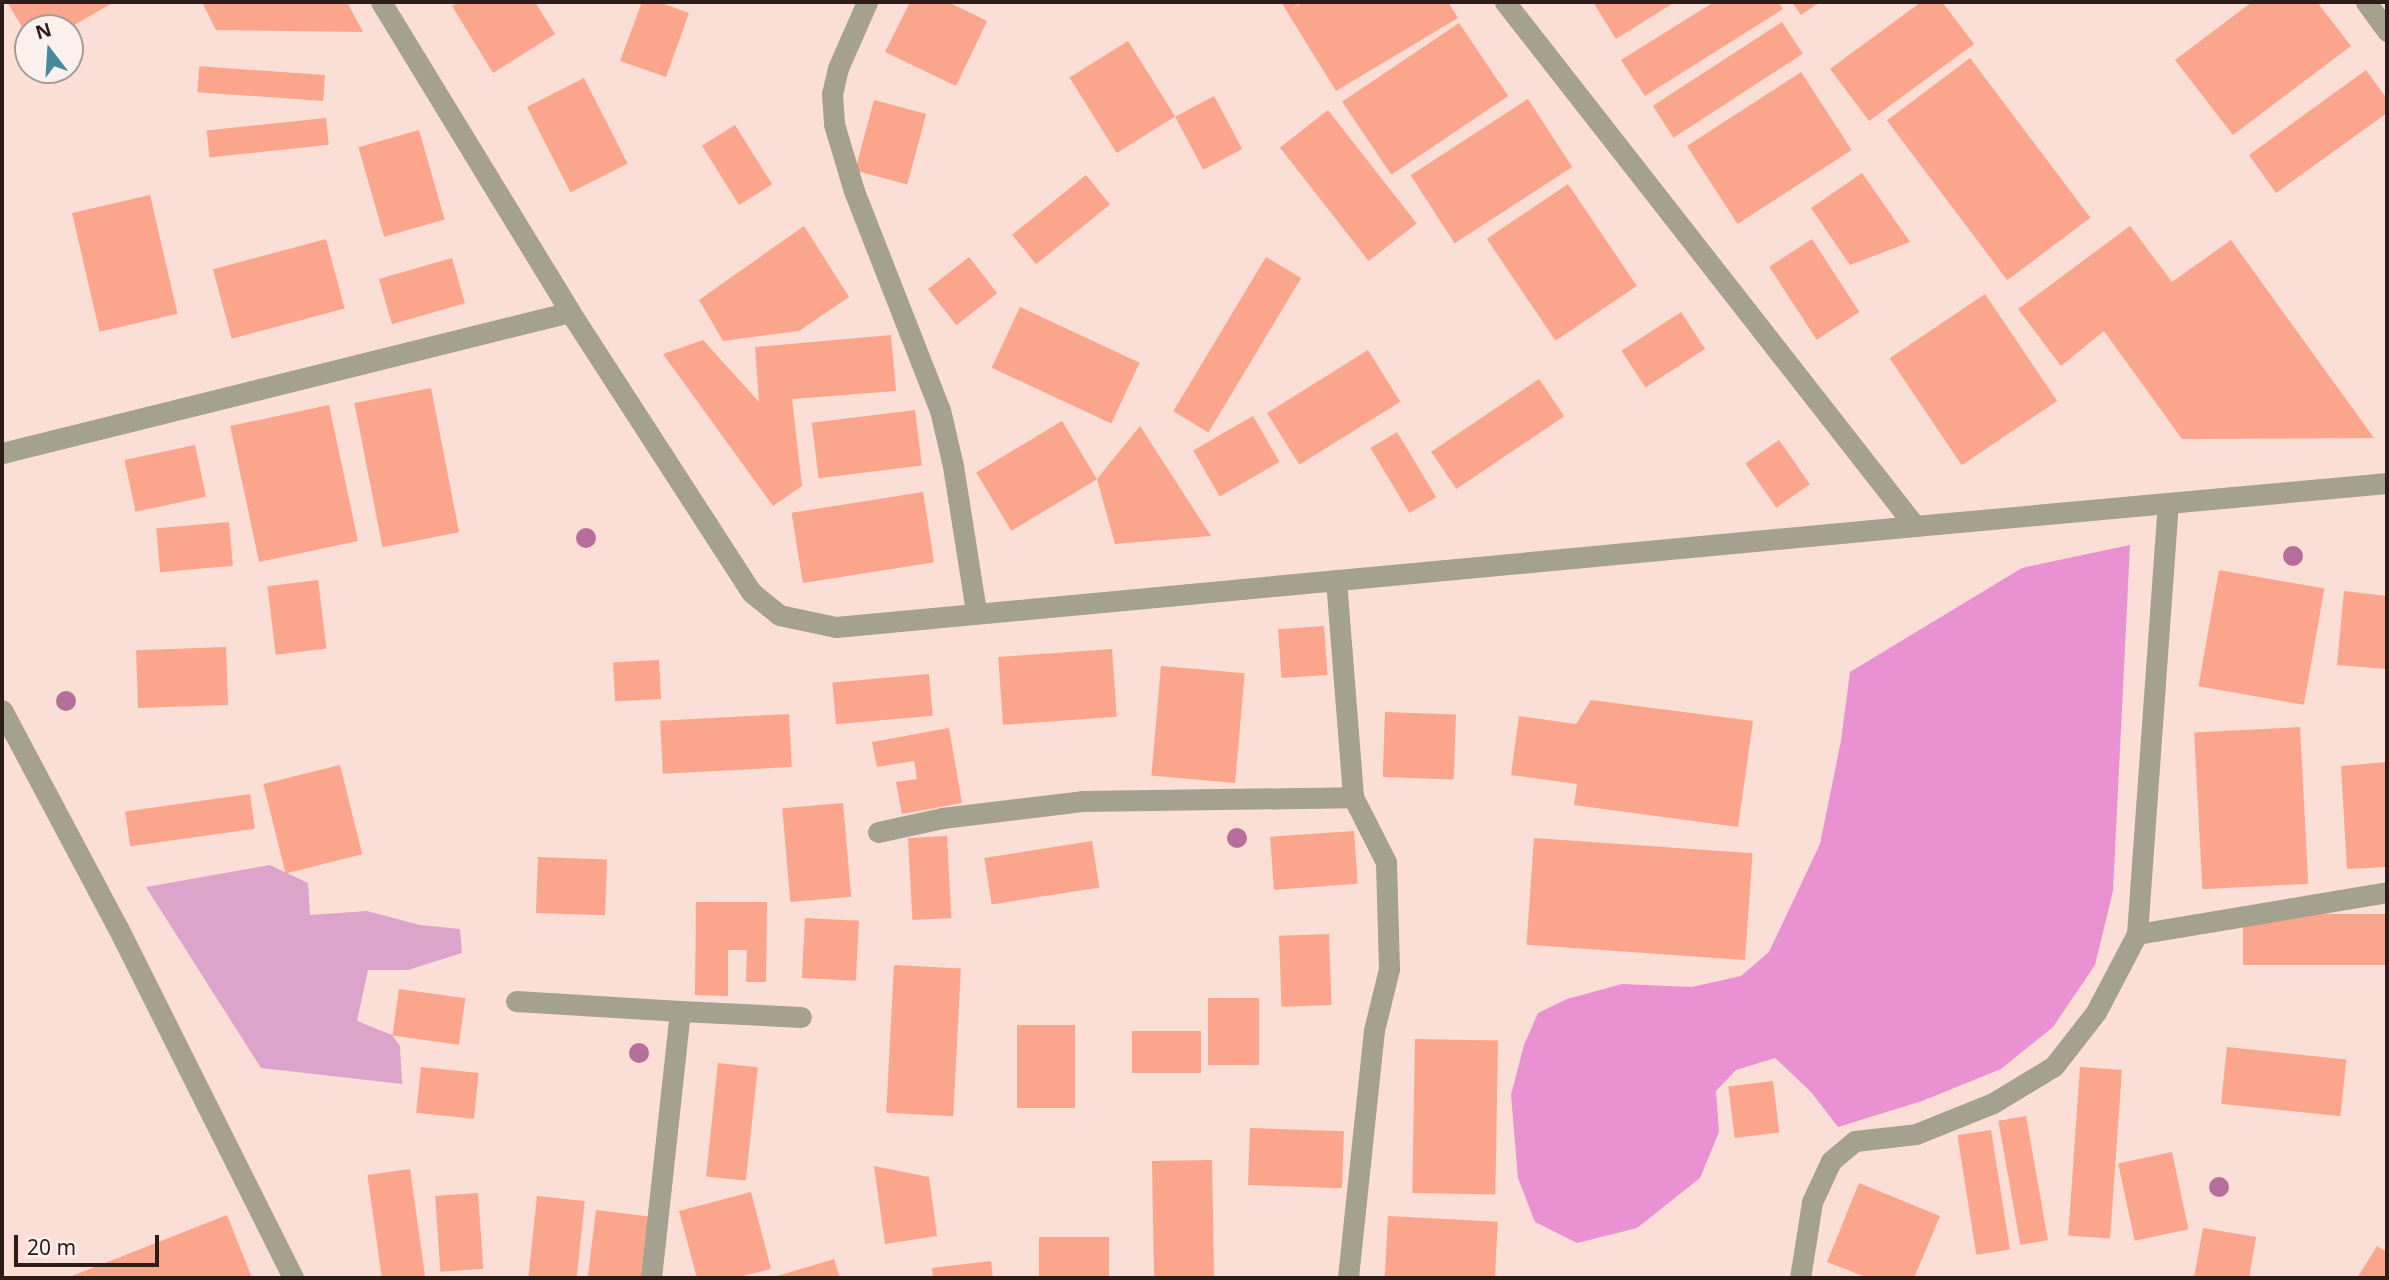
<!DOCTYPE html>
<style>
body{margin:0}
#map{position:relative;width:2389px;height:1280px;overflow:hidden;background:#fbded5;font-family:"Noto Sans",sans-serif}
div>[style]{position:absolute}
.green>*{inset:0;background:#dca4cb}
.forest>*{inset:0;background:#ea91d2}
.building>*{inset:0;background:#fba68c;transform-origin:0 0}
.minor>*{height:21px;margin:-10.5px;padding:0 10.5px;transform-origin:10.5px;border-radius:10.5px;background:#a5a18f}
.tertiary>*{height:21px;margin:-10.5px;padding:0 10.5px;transform-origin:10.5px;border-radius:10.5px;background:#a5a18f}
.trees>*{width:20px;height:20px;margin:-10px;border-radius:50%;background:#b66f9a}
span{translate:-50% -50%;white-space:nowrap;text-align:center;line-height:1.15;-webkit-text-stroke:5px #faf0ed;paint-order:stroke}
.frame{position:absolute;inset:0;border:4px solid #2d1c17;pointer-events:none}
.north{position:absolute;left:14px;top:14px;width:70px;height:70px;box-sizing:border-box;background:#faf0ed;border:2px solid #a89b97;border-radius:50%;rotate:343deg;font-size:19px;font-weight:700;line-height:28px;text-align:center;color:#2d1c17}
.north::after{content:'';display:block;margin:auto;width:24px;height:32px;background:#47899b;clip-path:polygon(50% 0,100% 100%,50% 72%,0 100%)}
.scale{position:absolute;left:14px;top:1235px;width:145px;height:32px;box-sizing:border-box;border:4px solid #2d1c17;border-top:0;padding-left:9px;font-size:21px;line-height:24px;white-space:nowrap;color:#2d1c17;-webkit-text-stroke:5px #faf0ed;paint-order:stroke}
</style>
<div id="map">
<div class="green">
<div style="clip-path:polygon(270px 865px,308px 883px,310px 915px,367px 911px,420px 925px,460px 929px,462px 953px,408px 970px,368px 970px,357px 1021px,392px 1035px,400px 1046px,402px 1084px,261px 1068px,146px 887px)"></div>
</div>
<div class="forest">
<div style="clip-path:polygon(2130px 545px,2113px 891px,2095px 965px,2053px 1027px,2001px 1069px,1922px 1101px,1838px 1127px,1811px 1092px,1775px 1058px,1736px 1070px,1716px 1091px,1719px 1132px,1700px 1178px,1637px 1228px,1577px 1243px,1535px 1222px,1518px 1178px,1511px 1095px,1524px 1045px,1538px 1013px,1567px 999px,1622px 984px,1692px 987px,1741px 976px,1769px 952px,1820px 844px,1841px 741px,1850px 672px,2022px 568px)"></div>
</div>
<div class="building">
<div style="clip-path:polygon(7px 2px,114px 2px,69px 28px,28px 28px,28px 37px)"></div>
<div style="clip-path:polygon(202px 2px,347px 2px,363px 32px,216px 30px)"></div>
<div style="clip-path:polygon(459px 2px,535px 2px,555px 34px,493px 73px,452px 6px)"></div>
<div style="clip-path:polygon(642px 2px,659px 2px,689px 13px,666px 77px,620px 61px)"></div>
<div style="clip-path:polygon(910px 2px,948px 2px,987px 21px,956px 86px,885px 52px)"></div>
<div style="clip-path:polygon(1281px 2px,1301px 2px,1290px 10px,1304px 2px,1448px 2px,1458px 18px,1336px 91px)"></div>
<div style="clip-path:polygon(1593px 2px,1675px 2px,1616px 39px)"></div>
<div style="clip-path:polygon(1714px 2px,1778px 2px,1783px 9px,1645px 96px,1621px 60px)"></div>
<div style="clip-path:polygon(1792px 2px,1820px 2px,1801px 15px)"></div>
<div style="clip-path:polygon(1921px 2px,1942px 2px,1974px 44px,1869px 121px,1830px 69px)"></div>
<div style="clip-path:polygon(2252px 2px,2317px 2px,2351px 46px,2233px 135px,2175px 60px)"></div>
<div style="left:1782px;top:22px;width:38px;height:154px;rotate:57deg"></div>
<div style="left:1459px;top:23px;width:88px;height:141px;rotate:56deg"></div>
<div style="left:1128px;top:41px;width:89px;height:69px;rotate:58deg"></div>
<div style="left:1970px;top:58px;width:200px;height:104px;rotate:53deg"></div>
<div style="clip-path:polygon(2366px 70px,2387px 99px,2387px 113px,2276px 193px,2249px 155px)"></div>
<div style="left:1801px;top:72px;width:93px;height:136px;rotate:57deg"></div>
<div style="left:325px;top:75px;width:26px;height:126px;rotate:94deg"></div>
<div style="left:584px;top:78px;width:96px;height:64px;rotate:63deg"></div>
<div style="left:1214px;top:96px;width:60px;height:44px;rotate:62deg"></div>
<div style="left:1528px;top:99px;width:81px;height:140px;rotate:57deg"></div>
<div style="left:874px;top:100px;width:54px;height:73px;rotate:15deg"></div>
<div style="left:1328px;top:110px;width:144px;height:61px;rotate:52deg"></div>
<div style="left:326px;top:118px;width:27px;height:120px;rotate:84deg"></div>
<div style="left:735px;top:125px;width:70px;height:39px;rotate:58deg"></div>
<div style="left:419px;top:130px;width:93px;height:63px;rotate:74deg"></div>
<div style="clip-path:polygon(1862px 173px,1910px 242px,1850px 265px,1811px 208px)"></div>
<div style="left:1086px;top:175px;width:38px;height:95px;rotate:51deg"></div>
<div style="left:1568px;top:184px;width:123px;height:98px;rotate:56deg"></div>
<div style="left:150px;top:195px;width:122px;height:80px;rotate:77deg"></div>
<div style="clip-path:polygon(804px 226px,849px 297px,799px 331px,723px 341px,699px 300px)"></div>
<div style="clip-path:polygon(2130px 226px,2172px 282px,2231px 240px,2374px 438px,2182px 439px,2104px 331px,2061px 366px,2018px 309px)"></div>
<div style="left:326px;top:239px;width:72px;height:117px;rotate:75deg"></div>
<div style="left:1812px;top:239px;width:87px;height:51px;rotate:57deg"></div>
<div style="left:969px;top:257px;width:46px;height:52px;rotate:52deg"></div>
<div style="left:1266px;top:257px;width:41px;height:180px;rotate:31deg"></div>
<div style="left:452px;top:258px;width:47px;height:76px;rotate:74deg"></div>
<div style="left:1985px;top:294px;width:129px;height:115px;rotate:56deg"></div>
<div style="left:1020px;top:307px;width:132px;height:67px;rotate:25deg"></div>
<div style="left:1681px;top:312px;width:44px;height:71px;rotate:57deg"></div>
<div style="clip-path:polygon(891px 335px,896px 391px,792px 399px,802px 486px,773px 506px,663px 354px,703px 340px,759px 402px,755px 347px)"></div>
<div style="left:1368px;top:350px;width:61px;height:119px;rotate:58deg"></div>
<div style="left:1539px;top:379px;width:45px;height:130px;rotate:56deg"></div>
<div style="left:431px;top:388px;width:147px;height:78px;rotate:79deg"></div>
<div style="left:329px;top:405px;width:139px;height:101px;rotate:78deg"></div>
<div style="left:915px;top:410px;width:56px;height:104px;rotate:83deg"></div>
<div style="left:1253px;top:416px;width:53px;height:69px;rotate:60deg"></div>
<div style="left:1062px;top:421px;width:68px;height:100px;rotate:59deg"></div>
<div style="clip-path:polygon(1140px 426px,1211px 536px,1115px 544px,1097px 479px)"></div>
<div style="left:1397px;top:432px;width:76px;height:31px;rotate:59deg"></div>
<div style="left:1779px;top:440px;width:54px;height:41px;rotate:55deg"></div>
<div style="left:195px;top:445px;width:53px;height:72px;rotate:78deg"></div>
<div style="left:923px;top:492px;width:71px;height:133px;rotate:81deg"></div>
<div style="left:229px;top:522px;width:44px;height:73px;rotate:85deg"></div>
<div style="left:2219px;top:570px;width:107px;height:118px;rotate:10deg"></div>
<div style="left:318px;top:580px;width:69px;height:51px;rotate:83deg"></div>
<div style="clip-path:polygon(2344px 591px,2387px 596px,2387px 669px,2337px 665px)"></div>
<div style="left:1324px;top:626px;width:49px;height:46px;rotate:86deg"></div>
<div style="left:226px;top:647px;width:58px;height:90px;rotate:88deg"></div>
<div style="left:1112px;top:649px;width:68px;height:114px;rotate:86deg"></div>
<div style="left:659px;top:660px;width:39px;height:46px;rotate:87deg"></div>
<div style="left:1161px;top:666px;width:84px;height:110px;rotate:5deg"></div>
<div style="left:929px;top:674px;width:42px;height:97px;rotate:85deg"></div>
<div style="clip-path:polygon(1591px 700px,1753px 721px,1738px 827px,1574px 805px,1577px 784px,1511px 775px,1519px 716px,1576px 724px)"></div>
<div style="left:1385px;top:712px;width:71px;height:65px;rotate:2deg"></div>
<div style="left:789px;top:714px;width:53px;height:129px;rotate:87deg"></div>
<div style="left:2300px;top:727px;width:157px;height:106px;rotate:87deg"></div>
<div style="clip-path:polygon(949px 728px,962px 803px,902px 814px,896px 782px,917px 779px,914px 761px,877px 767px,872px 742px)"></div>
<div style="clip-path:polygon(2387px 762px,2387px 867px,2347px 869px,2341px 766px)"></div>
<div style="left:340px;top:765px;width:92px;height:79px;rotate:76deg"></div>
<div style="left:250px;top:794px;width:35px;height:126px;rotate:82deg"></div>
<div style="left:843px;top:803px;width:94px;height:61px;rotate:85deg"></div>
<div style="left:1354px;top:831px;width:53px;height:84px;rotate:86deg"></div>
<div style="left:947px;top:836px;width:82px;height:39px;rotate:87deg"></div>
<div style="left:1534px;top:838px;width:219px;height:107px;rotate:4deg"></div>
<div style="left:1092px;top:841px;width:47px;height:109px;rotate:81deg"></div>
<div style="left:538px;top:857px;width:69px;height:56px;rotate:2deg"></div>
<div style="clip-path:polygon(696px 902px,767px 902px,766px 982px,746px 982px,747px 950px,728px 950px,728px 996px,695px 995px)"></div>
<div style="left:2387px;top:914px;width:51px;height:144px;rotate:90deg"></div>
<div style="left:805px;top:918px;width:54px;height:60px;rotate:3deg"></div>
<div style="left:1329px;top:934px;width:71px;height:50px;rotate:88deg"></div>
<div style="left:894px;top:965px;width:67px;height:148px;rotate:3deg"></div>
<div style="left:399px;top:989px;width:67px;height:47px;rotate:8deg"></div>
<div style="left:1208px;top:998px;width:51px;height:67px"></div>
<div style="left:1017px;top:1025px;width:58px;height:83px"></div>
<div style="left:1132px;top:1031px;width:69px;height:42px"></div>
<div style="left:1415px;top:1039px;width:83px;height:154px;rotate:1deg"></div>
<div style="left:2227px;top:1047px;width:120px;height:57px;rotate:6deg"></div>
<div style="left:718px;top:1063px;width:40px;height:114px;rotate:6deg"></div>
<div style="left:421px;top:1067px;width:58px;height:46px;rotate:6deg"></div>
<div style="left:2080px;top:1067px;width:42px;height:169px;rotate:4deg"></div>
<div style="left:1773px;top:1081px;width:52px;height:45px;rotate:83deg"></div>
<div style="left:2026px;top:1116px;width:126px;height:28px;rotate:80deg"></div>
<div style="left:1250px;top:1128px;width:94px;height:57px;rotate:2deg"></div>
<div style="left:1991px;top:1130px;width:121px;height:34px;rotate:81deg"></div>
<div style="left:2172px;top:1152px;width:79px;height:55px;rotate:78deg"></div>
<div style="left:1212px;top:1160px;width:118px;height:60px;rotate:89deg"></div>
<div style="clip-path:polygon(874px 1166px,929px 1177px,937px 1236px,885px 1244px)"></div>
<div style="left:410px;top:1169px;width:108px;height:43px;rotate:82deg"></div>
<div style="clip-path:polygon(1859px 1183px,1940px 1216px,1914px 1278px,1868px 1278px,1827px 1262px)"></div>
<div style="clip-path:polygon(751px 1192px,771px 1269px,734px 1278px,697px 1278px,679px 1211px)"></div>
<div style="left:478px;top:1193px;width:76px;height:43px;rotate:86deg"></div>
<div style="left:537px;top:1196px;width:48px;height:83px;rotate:6deg"></div>
<div style="left:596px;top:1210px;width:56px;height:69px;rotate:7deg"></div>
<div style="clip-path:polygon(227px 1215px,252px 1278px,67px 1278px)"></div>
<div style="left:1388px;top:1216px;width:110px;height:62px;rotate:3deg"></div>
<div style="clip-path:polygon(2203px 1228px,2256px 1237px,2249px 1278px,2194px 1278px)"></div>
<div style="left:1039px;top:1237px;width:70px;height:41px"></div>
<div style="clip-path:polygon(2377px 1246px,2387px 1252px,2387px 1278px,2357px 1278px)"></div>
<div style="clip-path:polygon(834px 1259px,840px 1278px,771px 1278px)"></div>
<div style="clip-path:polygon(991px 1261px,993px 1278px,933px 1278px,932px 1268px)"></div>
</div>
<div class="minor">
<div style="left:381px;top:2px;width:363px;rotate:58.6deg"></div>
<div style="left:570px;top:312px;width:333px;rotate:57.1deg"></div>
<div style="left:751px;top:592px;width:36px;rotate:39deg"></div>
<div style="left:779px;top:615px;width:58px;rotate:11.9deg"></div>
<div style="left:836px;top:627px;width:1084px;rotate:-5.35deg"></div>
<div style="left:867px;top:2px;width:72px;rotate:113.7deg"></div>
<div style="left:838px;top:68px;width:27px;rotate:103deg"></div>
<div style="left:832px;top:94px;width:30px;rotate:86deg"></div>
<div style="left:834px;top:124px;width:70px;rotate:73.4deg"></div>
<div style="left:854px;top:191px;width:235px;rotate:68.6deg"></div>
<div style="left:940px;top:410px;width:57px;rotate:76.9deg"></div>
<div style="left:953px;top:466px;width:148px;rotate:81deg"></div>
<div style="left:2366px;top:2px;width:36px;rotate:54deg"></div>
<div style="left:2px;top:453px;width:585px;rotate:-13.94deg"></div>
<div style="left:1336px;top:580px;width:218px;rotate:85.5deg"></div>
<div style="left:1353px;top:797px;width:73px;rotate:63.1deg"></div>
<div style="left:1386px;top:862px;width:107px;rotate:88.4deg"></div>
<div style="left:1389px;top:969px;width:63px;rotate:103.8deg"></div>
<div style="left:1374px;top:1030px;width:249px;rotate:96deg"></div>
<div style="left:2px;top:710px;width:247px;rotate:62deg"></div>
<div style="left:118px;top:928px;width:391px;rotate:63.4deg"></div>
<div style="left:878px;top:832px;width:66px;rotate:-12.3deg"></div>
<div style="left:942px;top:818px;width:141px;rotate:-6.9deg"></div>
<div style="left:1082px;top:801px;width:271px;rotate:-0.8deg"></div>
<div style="left:2137px;top:934px;width:254px;rotate:-9.5deg"></div>
<div style="left:516px;top:1001px;width:164px;rotate:3.5deg"></div>
<div style="left:680px;top:1011px;width:269px;rotate:96.2deg"></div>
<div style="left:680px;top:1011px;width:121px;rotate:2.8deg"></div>
<div style="left:1800px;top:1278px;width:77px;rotate:-81deg"></div>
<div style="left:1812px;top:1202px;width:45px;rotate:-65.1deg"></div>
<div style="left:1831px;top:1161px;width:31px;rotate:-40deg"></div>
<div style="left:1855px;top:1141px;width:61px;rotate:-6.5deg"></div>
<div style="left:1916px;top:1134px;width:83px;rotate:-21.9deg"></div>
<div style="left:1993px;top:1103px;width:71px;rotate:-31.2deg"></div>
<div style="left:2054px;top:1066px;width:68px;rotate:-52.1deg"></div>
<div style="left:2096px;top:1012px;width:88px;rotate:-62.3deg"></div>
<div style="left:2137px;top:934px;width:432px;rotate:-85.9deg"></div>
</div>
<div class="tertiary">
<div style="left:1505px;top:2px;width:665px;rotate:51.96deg"></div>
<div style="left:1915px;top:526px;width:474px;rotate:-5.2deg"></div>
</div>
<div class="trees">
<div style="left:586px;top:538px"></div>
<div style="left:2293px;top:556px"></div>
<div style="left:66px;top:701px"></div>
<div style="left:1237px;top:838px"></div>
<div style="left:639px;top:1053px"></div>
<div style="left:2219px;top:1187px"></div>
</div>
<div class="frame"></div>
<div class="north">N</div>
<div class="scale">20 m</div>
</div>
